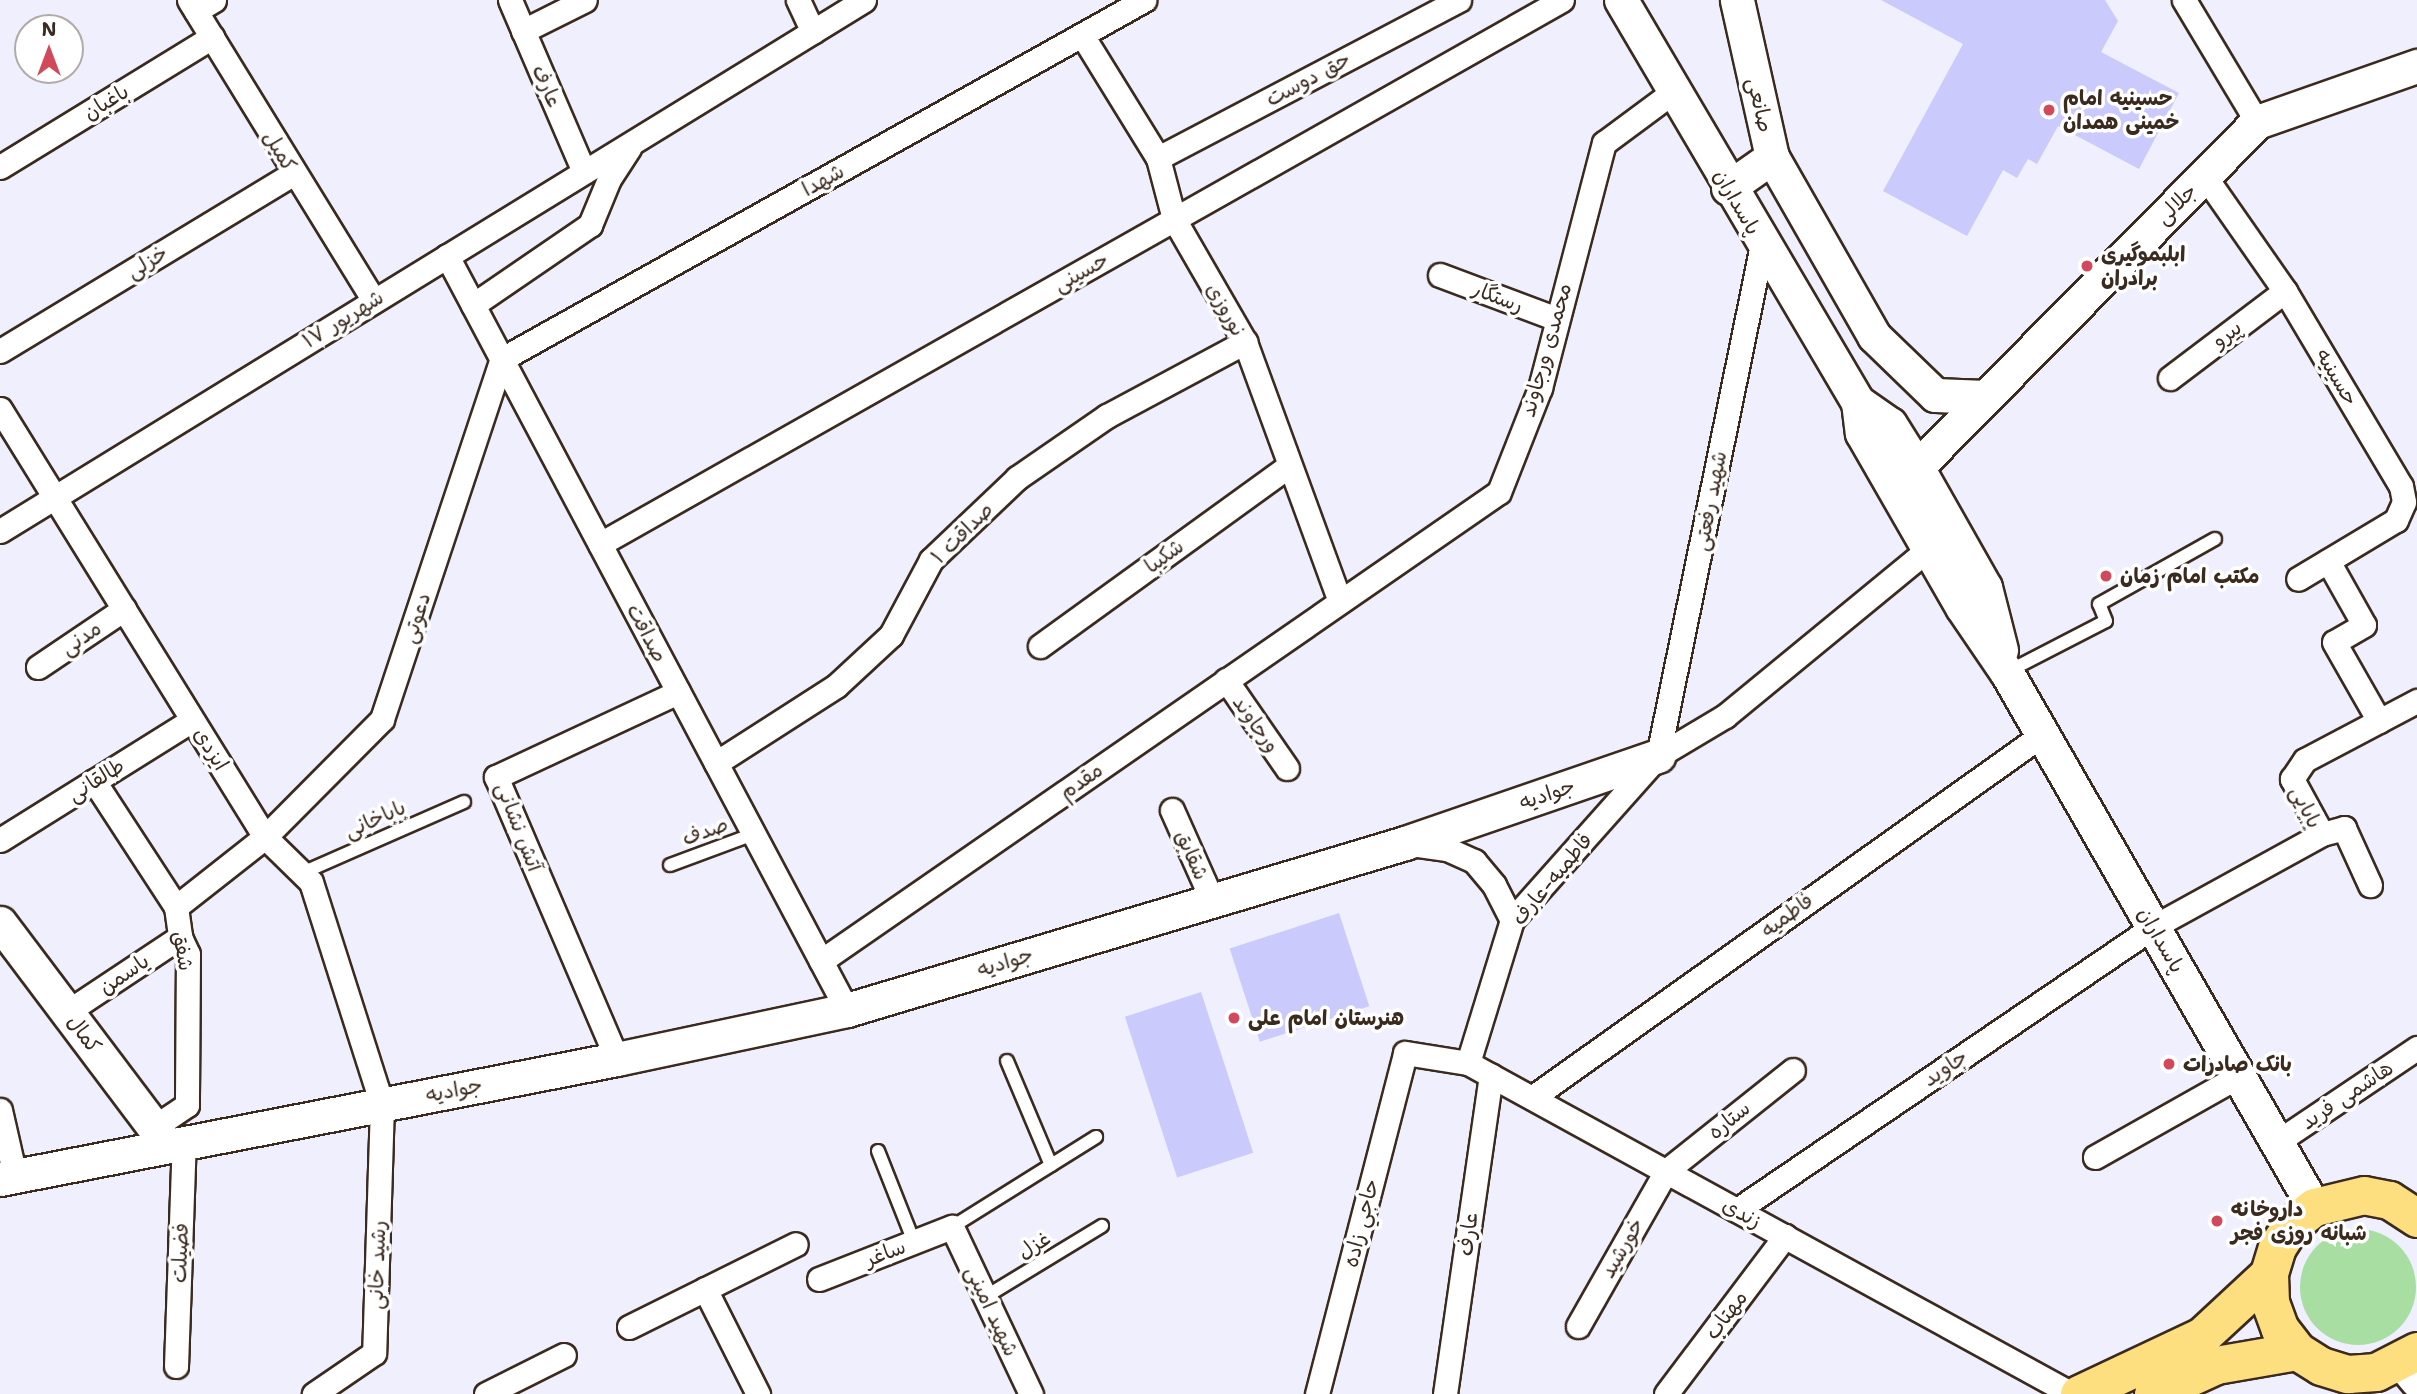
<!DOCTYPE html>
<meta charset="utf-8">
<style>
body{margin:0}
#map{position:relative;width:2417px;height:1394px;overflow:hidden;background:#efeffe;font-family:"Shantell Sans","Playpen Sans Arabic",sans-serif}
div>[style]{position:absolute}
.green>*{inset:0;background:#a8dea2}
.round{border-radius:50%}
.building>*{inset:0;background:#cacafc;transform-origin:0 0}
.roads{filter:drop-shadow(2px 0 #3b2a1e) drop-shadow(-2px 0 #3b2a1e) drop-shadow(0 2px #3b2a1e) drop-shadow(0 -2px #3b2a1e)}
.lane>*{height:12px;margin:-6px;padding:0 6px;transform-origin:6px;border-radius:6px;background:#fff}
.street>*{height:23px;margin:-11.5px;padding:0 11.5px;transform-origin:11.5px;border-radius:11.5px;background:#fff}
.secondary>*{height:33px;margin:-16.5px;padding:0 16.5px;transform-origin:16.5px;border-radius:16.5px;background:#fff}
.primary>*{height:37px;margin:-18.5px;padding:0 18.5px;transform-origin:18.5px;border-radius:18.5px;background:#fedf80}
.dots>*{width:19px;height:19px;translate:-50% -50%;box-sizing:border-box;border:4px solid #fff;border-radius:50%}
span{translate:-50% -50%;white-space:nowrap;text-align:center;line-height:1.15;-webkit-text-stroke:7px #fff;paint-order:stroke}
.street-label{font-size:21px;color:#3b2a1e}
.poi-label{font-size:21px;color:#3b2a1e;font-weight:700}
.left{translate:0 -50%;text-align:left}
.north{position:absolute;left:14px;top:14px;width:70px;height:70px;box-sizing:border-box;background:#fff;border:2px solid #b1aaa5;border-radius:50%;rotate:0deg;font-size:19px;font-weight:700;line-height:28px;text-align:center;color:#3b2a1e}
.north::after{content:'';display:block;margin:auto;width:24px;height:32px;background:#d1495b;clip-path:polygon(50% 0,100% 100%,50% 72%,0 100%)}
</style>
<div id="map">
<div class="green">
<div class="round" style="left:2300px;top:1229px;width:116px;height:116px"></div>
</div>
<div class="building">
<div style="clip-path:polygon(1881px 0,2105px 0,2118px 21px,2101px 52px,2179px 93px,2139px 169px,2058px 126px,2037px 164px,2028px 159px,2017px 178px,2003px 170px,1967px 236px,1883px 191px,1963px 44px)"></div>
<div style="left:1339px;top:913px;width:98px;height:115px;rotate:72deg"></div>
<div style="left:1201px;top:992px;width:169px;height:80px;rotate:72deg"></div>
</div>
<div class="roads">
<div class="lane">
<div style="left:2007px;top:672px;width:111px;rotate:-27.3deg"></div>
<div style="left:2106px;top:621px;width:18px;rotate:-112deg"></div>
<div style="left:2099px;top:604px;width:133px;rotate:-29.3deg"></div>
<div style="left:670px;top:865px;width:90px;rotate:-20.3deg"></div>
<div style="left:302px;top:873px;width:177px;rotate:-23.7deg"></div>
<div style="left:1007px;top:1061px;width:113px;rotate:67.1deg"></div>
<div style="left:878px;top:1151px;width:98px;rotate:68.4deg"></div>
<div style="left:952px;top:1227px;width:170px;rotate:-32deg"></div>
<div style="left:985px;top:1297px;width:137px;rotate:-31.3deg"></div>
</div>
<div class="street">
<div style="left:189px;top:0;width:353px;rotate:58.4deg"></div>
<div style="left:510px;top:0;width:187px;rotate:66.7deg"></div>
<div style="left:798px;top:0;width:35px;rotate:65deg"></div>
<div style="left:2184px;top:0;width:142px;rotate:59.1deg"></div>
<div style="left:196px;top:11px;width:21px;rotate:-31deg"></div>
<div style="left:523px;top:31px;width:69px;rotate:-26.6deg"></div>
<div style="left:1082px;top:35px;width:145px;rotate:58.3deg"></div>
<div style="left:1158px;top:158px;width:63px;rotate:75.3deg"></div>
<div style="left:1174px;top:219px;width:142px;rotate:60deg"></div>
<div style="left:1245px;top:342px;width:276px;rotate:69.9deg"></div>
<div style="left:1158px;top:158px;width:340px;rotate:-27.7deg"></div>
<div style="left:0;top:167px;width:249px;rotate:-31.5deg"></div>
<div style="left:2204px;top:175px;width:141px;rotate:55.1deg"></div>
<div style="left:2285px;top:291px;width:227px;rotate:59.3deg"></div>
<div style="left:2401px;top:486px;width:16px;rotate:79deg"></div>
<div style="left:2404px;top:502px;width:20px;rotate:114deg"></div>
<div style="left:2396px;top:520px;width:114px;rotate:149deg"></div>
<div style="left:447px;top:256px;width:854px;rotate:62.05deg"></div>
<div style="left:1440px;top:275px;width:125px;rotate:20.6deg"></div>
<div style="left:473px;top:305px;width:142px;rotate:-34.4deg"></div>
<div style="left:590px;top:225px;width:50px;rotate:-67.6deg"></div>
<div style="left:609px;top:179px;width:37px;rotate:-57deg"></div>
<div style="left:0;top:351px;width:344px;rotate:-31.2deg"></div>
<div style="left:2170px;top:378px;width:144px;rotate:-37.1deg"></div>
<div style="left:0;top:409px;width:503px;rotate:58.24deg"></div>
<div style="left:265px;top:837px;width:64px;rotate:44.4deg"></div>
<div style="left:311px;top:882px;width:233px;rotate:72.3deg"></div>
<div style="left:382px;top:1104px;width:249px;rotate:91.8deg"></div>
<div style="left:374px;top:1353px;width:73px;rotate:145.7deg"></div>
<div style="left:0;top:531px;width:1014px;rotate:-31.57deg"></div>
<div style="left:600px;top:544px;width:1105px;rotate:-29.49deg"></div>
<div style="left:2328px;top:561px;width:73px;rotate:60.6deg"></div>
<div style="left:2364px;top:625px;width:34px;rotate:150deg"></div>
<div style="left:2334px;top:642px;width:91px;rotate:60.3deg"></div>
<div style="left:1040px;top:646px;width:307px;rotate:-35.9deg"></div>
<div style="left:38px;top:667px;width:104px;rotate:-34deg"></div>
<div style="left:1226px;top:680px;width:107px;rotate:55.3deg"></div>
<div style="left:1658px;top:756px;width:521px;rotate:-78.5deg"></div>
<div style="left:716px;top:763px;width:143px;rotate:-32.7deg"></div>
<div style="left:836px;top:686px;width:75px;rotate:-42.8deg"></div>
<div style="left:891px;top:635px;width:85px;rotate:-61.9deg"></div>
<div style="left:931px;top:560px;width:119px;rotate:-43.6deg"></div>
<div style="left:1017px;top:478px;width:109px;rotate:-34.6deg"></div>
<div style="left:1107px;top:416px;width:157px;rotate:-28.2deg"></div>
<div style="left:94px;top:781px;width:150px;rotate:56.9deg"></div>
<div style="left:176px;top:907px;width:30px;rotate:82deg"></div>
<div style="left:180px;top:937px;width:19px;rotate:65deg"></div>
<div style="left:188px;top:954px;width:151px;rotate:90.4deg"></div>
<div style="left:187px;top:1105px;width:40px;rotate:146deg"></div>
<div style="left:1172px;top:810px;width:98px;rotate:66deg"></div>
<div style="left:2322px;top:834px;width:23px;rotate:-15deg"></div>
<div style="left:2344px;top:828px;width:63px;rotate:65.5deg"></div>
<div style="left:0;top:840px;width:226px;rotate:-32deg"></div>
<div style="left:1411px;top:844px;width:36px;rotate:8deg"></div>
<div style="left:1447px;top:849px;width:30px;rotate:24deg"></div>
<div style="left:1474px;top:861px;width:31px;rotate:50deg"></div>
<div style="left:1494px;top:885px;width:39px;rotate:63deg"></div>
<div style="left:176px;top:907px;width:113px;rotate:-38.2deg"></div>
<div style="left:265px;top:837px;width:166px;rotate:-45.2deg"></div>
<div style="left:382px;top:719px;width:379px;rotate:-71.6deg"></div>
<div style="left:502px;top:359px;width:736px;rotate:-29.21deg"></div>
<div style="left:821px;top:961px;width:824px;rotate:-34.67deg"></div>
<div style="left:1499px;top:492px;width:112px;rotate:-68.5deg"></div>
<div style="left:1540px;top:388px;width:253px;rotate:-75.4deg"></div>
<div style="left:1604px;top:143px;width:86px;rotate:-36.5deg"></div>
<div style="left:67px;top:1012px;width:136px;rotate:-33.6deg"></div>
<div style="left:617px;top:1059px;width:307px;rotate:-113.2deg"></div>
<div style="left:496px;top:777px;width:201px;rotate:-25deg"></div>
<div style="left:1468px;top:1063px;width:150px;rotate:-72.9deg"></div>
<div style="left:1512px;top:920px;width:220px;rotate:-48.3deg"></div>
<div style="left:1658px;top:756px;width:78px;rotate:-30.8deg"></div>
<div style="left:1725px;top:716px;width:266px;rotate:-39.4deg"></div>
<div style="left:1533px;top:1097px;width:626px;rotate:-35.44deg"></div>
<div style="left:0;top:1110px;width:68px;rotate:77.2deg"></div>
<div style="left:2277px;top:1142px;width:169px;rotate:-33.9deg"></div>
<div style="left:2095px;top:1157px;width:165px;rotate:-29.4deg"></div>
<div style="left:1737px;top:1210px;width:503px;rotate:-34.23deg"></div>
<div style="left:2153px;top:927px;width:193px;rotate:-28.8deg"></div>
<div style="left:2322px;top:834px;width:63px;rotate:-118.6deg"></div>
<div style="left:2292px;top:779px;width:23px;rotate:-56deg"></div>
<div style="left:2305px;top:760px;width:127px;rotate:-27.8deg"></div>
<div style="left:819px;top:1279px;width:143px;rotate:-21.4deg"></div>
<div style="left:952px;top:1227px;width:185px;rotate:64.7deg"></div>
<div style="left:705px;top:1289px;width:118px;rotate:63.2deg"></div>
<div style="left:1578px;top:1326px;width:178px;rotate:-60.4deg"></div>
<div style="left:1666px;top:1171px;width:162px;rotate:-38.5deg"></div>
<div style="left:629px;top:1327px;width:186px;rotate:-26.4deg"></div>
<div style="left:176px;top:1366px;width:225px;rotate:-88deg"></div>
<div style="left:486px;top:1394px;width:87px;rotate:-26.6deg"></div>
<div style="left:1317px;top:1394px;width:352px;rotate:-75.5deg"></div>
<div style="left:1405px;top:1053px;width:64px;rotate:9deg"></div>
<div style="left:1468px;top:1063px;width:689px;rotate:28.72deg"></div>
<div style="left:1445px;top:1394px;width:322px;rotate:-81.8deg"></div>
<div style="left:1666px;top:1394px;width:198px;rotate:-53deg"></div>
</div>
<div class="secondary">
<div style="left:1621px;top:0;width:467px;rotate:59.5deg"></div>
<div style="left:1858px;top:402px;width:39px;rotate:35deg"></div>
<div style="left:1890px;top:424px;width:51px;rotate:57.9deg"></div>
<div style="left:1917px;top:467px;width:138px;rotate:60.5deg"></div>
<div style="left:1985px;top:587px;width:65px;rotate:75.7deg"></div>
<div style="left:1772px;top:157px;width:206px;rotate:60.3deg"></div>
<div style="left:1874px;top:336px;width:85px;rotate:44deg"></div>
<div style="left:1935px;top:395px;width:51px;rotate:2.2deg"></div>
<div style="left:1728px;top:188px;width:54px;rotate:-35.2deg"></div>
<div style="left:1772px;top:157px;width:161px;rotate:-102.6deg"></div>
<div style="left:1858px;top:402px;width:31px;rotate:83deg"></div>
<div style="left:1862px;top:433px;width:201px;rotate:60.1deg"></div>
<div style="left:1962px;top:607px;width:80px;rotate:55.7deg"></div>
<div style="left:2007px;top:673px;width:616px;rotate:60.11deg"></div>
<div style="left:1917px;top:467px;width:484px;rotate:-45.4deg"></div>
<div style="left:2257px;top:122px;width:170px;rotate:-19.3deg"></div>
<div style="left:0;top:923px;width:278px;rotate:53deg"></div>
<div style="left:0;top:1179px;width:629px;rotate:-11.01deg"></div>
<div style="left:617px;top:1059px;width:235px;rotate:-12deg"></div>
<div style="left:847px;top:1010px;width:582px;rotate:-16.66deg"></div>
<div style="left:1405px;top:843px;width:268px;rotate:-19deg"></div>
<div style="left:2402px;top:1363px;width:23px;rotate:50deg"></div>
</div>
<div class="primary">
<div style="left:2417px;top:1218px;width:33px;rotate:-147deg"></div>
<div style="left:2389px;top:1200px;width:25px;rotate:-169deg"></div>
<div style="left:2364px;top:1195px;width:51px;rotate:166.5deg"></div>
<div style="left:2314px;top:1207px;width:28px;rotate:142deg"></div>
<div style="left:2292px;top:1224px;width:27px;rotate:123deg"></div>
<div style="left:2277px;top:1247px;width:28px;rotate:107deg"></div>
<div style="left:2269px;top:1274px;width:28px;rotate:88deg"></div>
<div style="left:2270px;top:1302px;width:29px;rotate:70deg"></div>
<div style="left:2280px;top:1329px;width:28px;rotate:52deg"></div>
<div style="left:2297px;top:1351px;width:28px;rotate:32deg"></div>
<div style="left:2321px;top:1366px;width:28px;rotate:17deg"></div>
<div style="left:2348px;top:1374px;width:28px;rotate:-4deg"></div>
<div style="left:2376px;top:1372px;width:46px;rotate:-27.1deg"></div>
<div style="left:2079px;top:1394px;width:136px;rotate:-25.2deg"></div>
<div style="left:2202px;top:1336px;width:91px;rotate:-42.8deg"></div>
<div style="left:2153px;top:1394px;width:69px;rotate:-24.7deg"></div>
<div style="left:2216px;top:1365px;width:82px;rotate:-9.8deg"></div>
</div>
</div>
<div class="dots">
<div style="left:2049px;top:110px;background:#d1495b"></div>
<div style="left:2087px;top:266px;background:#d1495b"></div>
<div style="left:2106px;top:576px;background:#d1495b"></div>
<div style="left:1234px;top:1018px;background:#d1495b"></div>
<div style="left:2169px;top:1064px;background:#d1495b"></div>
<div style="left:2217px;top:1221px;background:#d1495b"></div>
</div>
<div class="street-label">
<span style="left:1308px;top:79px;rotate:-28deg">حق دوست</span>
<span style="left:547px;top:86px;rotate:66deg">عارف</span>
<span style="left:106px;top:102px;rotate:-31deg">باغبان</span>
<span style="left:1760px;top:105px;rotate:77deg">صانعی</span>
<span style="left:280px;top:151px;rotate:59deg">کمیل</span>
<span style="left:823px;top:180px;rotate:-29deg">شهدا</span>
<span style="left:1737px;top:202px;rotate:60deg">پاسداران</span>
<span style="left:2176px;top:204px;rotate:-45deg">جلالی</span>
<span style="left:147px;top:262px;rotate:-31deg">خزلی</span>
<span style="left:1081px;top:272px;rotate:-29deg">حسینی</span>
<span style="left:1498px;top:297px;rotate:21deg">رستگار</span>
<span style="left:1226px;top:310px;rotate:60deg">نوروزی</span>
<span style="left:343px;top:319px;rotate:-32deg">۱۷ شهریور</span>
<span style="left:2227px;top:334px;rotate:-37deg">پیرو</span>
<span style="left:1546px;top:350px;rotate:-74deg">محمدی ورجاوند</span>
<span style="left:2337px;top:377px;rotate:59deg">حسینیه</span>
<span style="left:1710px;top:501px;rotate:-79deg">شهید رفعتی</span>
<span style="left:962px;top:533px;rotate:-45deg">صداقت ۱</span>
<span style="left:1164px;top:556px;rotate:-36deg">شکیبا</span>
<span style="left:416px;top:618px;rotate:-72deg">دعوتی</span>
<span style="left:647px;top:633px;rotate:62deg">صداقت</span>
<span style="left:81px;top:638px;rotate:-34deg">مدنی</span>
<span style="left:1256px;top:724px;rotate:55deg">ورجاوند</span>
<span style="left:211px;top:749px;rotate:58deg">ایزدی</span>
<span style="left:96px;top:780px;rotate:-32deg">طالقانی</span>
<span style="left:1081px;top:781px;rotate:-35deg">مقدم</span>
<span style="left:1547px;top:794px;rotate:-19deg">جوادیه</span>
<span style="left:2306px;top:807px;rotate:63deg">بابایی</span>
<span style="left:375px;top:819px;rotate:-24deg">باباخانی</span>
<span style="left:519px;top:827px;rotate:69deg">آتش نشانی</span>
<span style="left:705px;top:831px;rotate:-20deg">صدف</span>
<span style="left:1192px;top:855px;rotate:66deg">شقابق</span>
<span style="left:1552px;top:879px;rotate:-50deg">فاطمیه-عارف</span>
<span style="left:1787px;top:915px;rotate:-36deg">فاطمیه</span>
<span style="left:2161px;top:940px;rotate:60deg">پاسداران</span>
<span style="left:183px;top:951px;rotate:80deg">شفق</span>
<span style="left:1005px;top:962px;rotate:-17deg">جوادیه</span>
<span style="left:124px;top:974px;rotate:-34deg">یاسمن</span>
<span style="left:84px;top:1034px;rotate:53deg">کمال</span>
<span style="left:1945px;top:1068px;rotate:-34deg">جاوید</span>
<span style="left:454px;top:1090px;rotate:-11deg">جوادیه</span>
<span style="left:2347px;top:1095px;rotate:-34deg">هاشمی فرید</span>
<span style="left:1729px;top:1120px;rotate:-39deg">ستاره</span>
<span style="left:1742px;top:1213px;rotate:29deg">زندی</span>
<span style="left:1361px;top:1223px;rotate:-76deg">حاجي زاده</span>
<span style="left:1468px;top:1234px;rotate:-82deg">عارف</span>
<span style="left:1034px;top:1245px;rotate:-31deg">غزل</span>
<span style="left:1622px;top:1248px;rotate:-60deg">خورشید</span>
<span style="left:180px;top:1253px;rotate:-88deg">فضیلت</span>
<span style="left:885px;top:1253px;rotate:-21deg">ساغر</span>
<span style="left:377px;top:1265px;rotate:-88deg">رشید خانی</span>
<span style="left:992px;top:1311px;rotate:65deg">شهید امینی</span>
<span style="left:1726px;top:1315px;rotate:-53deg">مهتاب</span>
</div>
<div class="poi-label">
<span class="left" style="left:2063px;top:110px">حسینیه امام<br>خمینی همدان</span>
<span class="left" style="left:2101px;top:266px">ابلبموگیری<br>برادران</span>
<span class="left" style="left:2120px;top:576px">مکتب امام زمان</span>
<span class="left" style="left:1248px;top:1018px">هنرستان امام علی</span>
<span class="left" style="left:2183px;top:1064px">بانک صادرات</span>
<span class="left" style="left:2231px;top:1221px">داروخانه<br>شبانه روزی فجر</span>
</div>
<div class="north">N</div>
</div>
